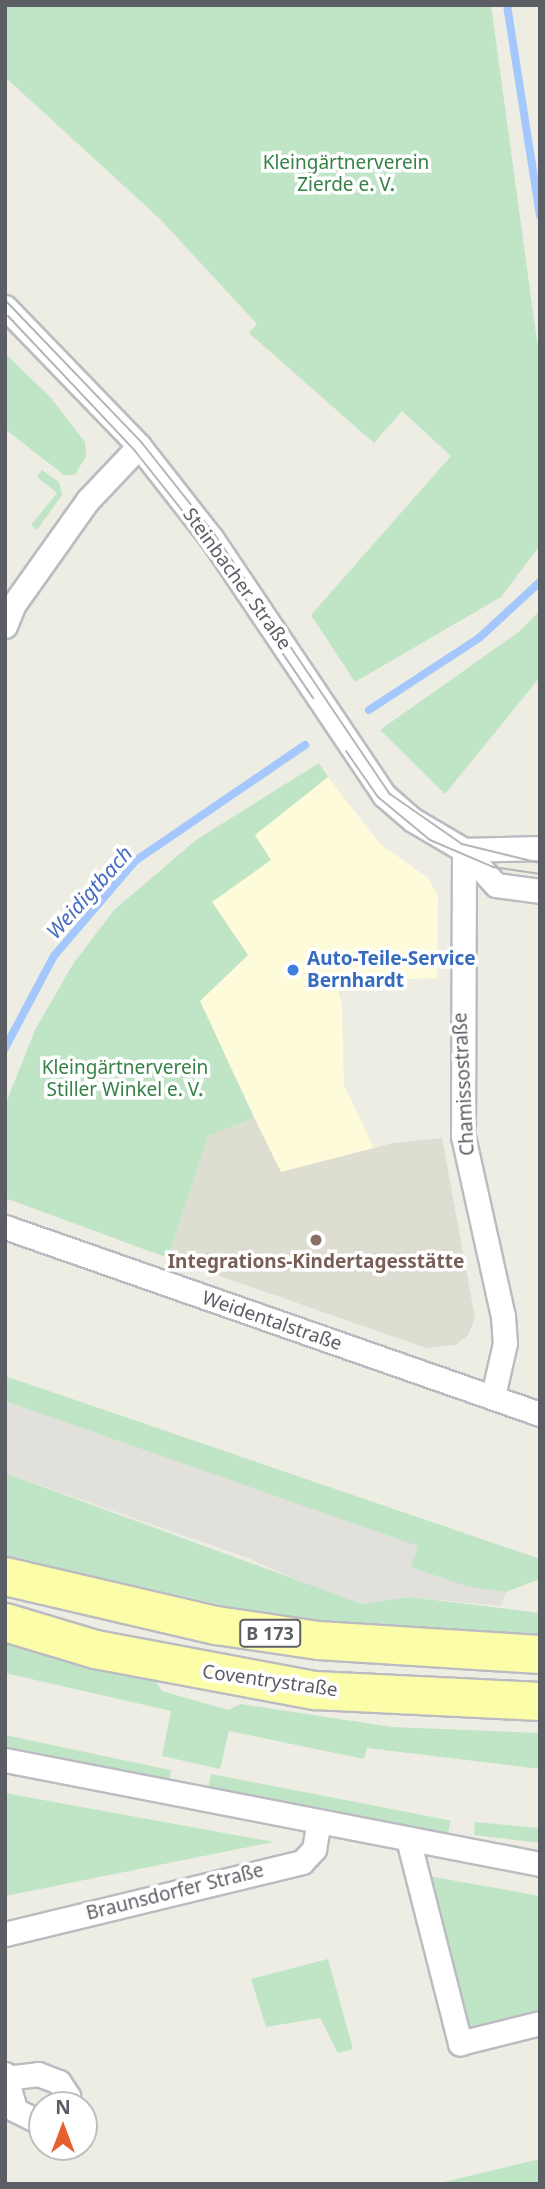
<!DOCTYPE html>
<meta charset="utf-8">
<style>
body{margin:0}
#map{position:relative;width:545px;height:2189px;overflow:hidden;background:#eeede3;font-family:"Noto Sans",sans-serif}
div>[style]{position:absolute}
.commercial>*{inset:0;background:#fdfbd9}
.industrial>*{inset:0;background:#e1e0db}
.education>*{inset:0;background:#deddd1}
.green>*{inset:0;background:#c0e5c6;transform-origin:0 0}
.stream>*{height:8px;margin:-4px;padding:0 4px;transform-origin:4px;border-radius:4px;background:#a4c7fd}
.roads{filter:drop-shadow(2px 0 #bbbcc2) drop-shadow(-2px 0 #bbbcc2) drop-shadow(0 2px #bbbcc2) drop-shadow(0 -2px #bbbcc2)}
.street>*{height:23px;margin:-11.5px;padding:0 11.5px;transform-origin:11.5px;border-radius:11.5px;background:#fff}
.primary>*{height:37px;margin:-18.5px;padding:0 18.5px;transform-origin:18.5px;border-radius:18.5px;background:#fcfda9}
.tram>*{height:2px;margin:-1px;padding:0 1px;transform-origin:1px;border-radius:1px;background:#b4b5b5}
.dots>*{width:19px;height:19px;translate:-50% -50%;box-sizing:border-box;border:4px solid #fff;border-radius:50%}
span{translate:-50% -50%;white-space:nowrap;text-align:center;line-height:1.15;-webkit-text-stroke:7px #fff;paint-order:stroke}
.shield-label span{padding:2px 5px;background:#fff;border:2px solid;border-radius:5px;-webkit-text-stroke-width:0}
.shield-label{font-size:18px;color:#5b5e64;font-weight:700}
.park-label{font-size:19px;color:#358146}
.street-label{font-size:19px;color:#5b5e64}
.shop-label{font-size:19px;color:#366cbe;font-weight:700}
.left{translate:0 -50%;text-align:left}
.education-label{font-size:19px;color:#785e54;font-weight:700}
.water-label{font-size:21px;color:#466dc1;font-style:italic}
.frame{position:absolute;inset:0;border:7px solid #5b5e64;pointer-events:none}
.north{position:absolute;left:28px;top:2091px;width:70px;height:70px;box-sizing:border-box;background:#fff;border:2px solid #bdbfc1;border-radius:50%;rotate:0deg;font-size:19px;font-weight:700;line-height:28px;text-align:center;color:#5b5e64}
.north::after{content:'';display:block;margin:auto;width:24px;height:32px;background:#e65f31;clip-path:polygon(50% 0,100% 100%,50% 72%,0 100%)}
</style>
<div id="map">
<div class="commercial">
<div style="clip-path:polygon(328px 777px,379px 843px,428px 878px,438px 896px,437px 978px,336px 982px,342px 1006px,344px 1085px,374px 1148px,281px 1173px,200px 1001px,248px 955px,212px 902px,254px 835px)"></div>
</div>
<div class="industrial">
<div style="clip-path:polygon(5px 1401px,418px 1545px,520px 1556px,501px 1606px,410px 1597px,362px 1604px,328px 1594px,248px 1558px,5px 1473px)"></div>
</div>
<div class="education">
<div style="clip-path:polygon(254px 1118px,281px 1172px,393px 1143px,442px 1138px,475px 1318px,468px 1335px,456px 1345px,426px 1348px,168px 1258px,208px 1136px)"></div>
</div>
<div class="green">
<div style="clip-path:polygon(5px 5px,491px 5px,540px 363px,540px 545px,501px 597px,355px 682px,311px 615px,451px 456px,402px 411px,374px 443px,249px 333px,257px 324px,160px 219px,5px 77px)"></div>
<div style="clip-path:polygon(5px 353px,51px 398px,85px 442px,86px 456px,75px 475px,64px 475px,5px 429px)"></div>
<div style="clip-path:polygon(42px 470px,59px 482px,62px 495px,37px 530px,31px 525px,57px 493px,37px 477px)"></div>
<div style="clip-path:polygon(540px 610px,540px 677px,445px 794px,380px 730px,520px 631px)"></div>
<div style="clip-path:polygon(319px 763px,328px 777px,255px 835px,271px 860px,212px 902px,248px 955px,200px 1001px,254px 1118px,208px 1136px,168px 1258px,5px 1198px,5px 1105px,35px 1030px,73px 964px,114px 910px,196px 840px)"></div>
<div style="clip-path:polygon(5px 1376px,540px 1559px,540px 1579px,506px 1592px,466px 1586px,411px 1567px,418px 1546px,5px 1401px)"></div>
<div style="clip-path:polygon(5px 1473px,362px 1604px,410px 1597px,540px 1613px,540px 1636px,347px 1625px,239px 1609px,5px 1556px)"></div>
<div style="clip-path:polygon(5px 1643px,155px 1681px,162px 1691px,228px 1710px,241px 1704px,392px 1727px,540px 1733px,540px 1769px,367px 1748px,364px 1759px,229px 1731px,220px 1769px,162px 1756px,171px 1711px,5px 1673px)"></div>
<div style="left:5px;top:1735px;width:170px;height:12px;rotate:12deg"></div>
<div style="left:211px;top:1774px;width:244px;height:14px;rotate:11deg"></div>
<div style="clip-path:polygon(5px 1793px,274px 1842px,5px 1896px)"></div>
<div style="clip-path:polygon(475px 1822px,540px 1828px,540px 1843px,474px 1835px)"></div>
<div style="clip-path:polygon(423px 1875px,540px 1896px,540px 2017px,463px 2036px)"></div>
<div style="clip-path:polygon(328px 1959px,353px 2049px,338px 2053px,320px 2018px,266px 2027px,251px 1979px)"></div>
<div style="clip-path:polygon(540px 2159px,540px 2184px,435px 2184px)"></div>
</div>
<div class="stream">
<div style="left:507px;top:5px;width:213px;rotate:81.1deg"></div>
<div style="left:369px;top:710px;width:131px;rotate:-33.2deg"></div>
<div style="left:479px;top:638px;width:83px;rotate:-42.6deg"></div>
<div style="left:5px;top:1048px;width:104px;rotate:-62deg"></div>
<div style="left:54px;top:956px;width:125px;rotate:-49.5deg"></div>
<div style="left:135px;top:861px;width:206px;rotate:-34.3deg"></div>
</div>
<div class="roads">
<div class="street">
<div style="left:5px;top:307px;width:193px;rotate:46deg"></div>
<div style="left:139px;top:446px;width:118px;rotate:51.9deg"></div>
<div style="left:212px;top:539px;width:308px;rotate:56.1deg"></div>
<div style="left:384px;top:795px;width:38px;rotate:41deg"></div>
<div style="left:413px;top:820px;width:59px;rotate:30.5deg"></div>
<div style="left:464px;top:850px;width:47px;rotate:47.6deg"></div>
<div style="left:496px;top:885px;width:44px;rotate:7.8deg"></div>
<div style="left:5px;top:626px;width:24px;rotate:-68deg"></div>
<div style="left:14px;top:604px;width:128px;rotate:-54.6deg"></div>
<div style="left:88px;top:500px;width:74px;rotate:-46.6deg"></div>
<div style="left:464px;top:850px;width:286px;rotate:90.2deg"></div>
<div style="left:463px;top:1136px;width:184px;rotate:77.5deg"></div>
<div style="left:503px;top:1316px;width:27px;rotate:86deg"></div>
<div style="left:505px;top:1343px;width:54px;rotate:102.8deg"></div>
<div style="left:464px;top:850px;width:76px;rotate:-1.5deg"></div>
<div style="left:5px;top:1227px;width:567px;rotate:19.27deg"></div>
<div style="left:5px;top:1760px;width:545px;rotate:11deg"></div>
<div style="left:408px;top:1839px;width:211px;rotate:75.7deg"></div>
<div style="left:460px;top:2043px;width:82px;rotate:-14deg"></div>
<div style="left:5px;top:1934px;width:306px;rotate:-13.6deg"></div>
<div style="left:302px;top:1862px;width:18px;rotate:-47deg"></div>
<div style="left:314px;top:1849px;width:27px;rotate:-80deg"></div>
<div style="left:5px;top:2074px;width:37px;rotate:74deg"></div>
<div style="left:15px;top:2110px;width:30px;rotate:26deg"></div>
<div style="left:6px;top:2078px;width:32px;rotate:-7deg"></div>
<div style="left:38px;top:2074px;width:22px;rotate:21deg"></div>
<div style="left:59px;top:2082px;width:17px;rotate:57deg"></div>
<div style="left:68px;top:2096px;width:9px;rotate:103deg"></div>
</div>
<div class="primary">
<div style="left:5px;top:1576px;width:217px;rotate:13.1deg"></div>
<div style="left:216px;top:1625px;width:103px;rotate:8.4deg"></div>
<div style="left:318px;top:1640px;width:222px;rotate:3.6deg"></div>
<div style="left:5px;top:1622px;width:94px;rotate:16.7deg"></div>
<div style="left:95px;top:1649px;width:224px;rotate:10.6deg"></div>
<div style="left:315px;top:1690px;width:225px;rotate:2.8deg"></div>
</div>
</div>
<div class="tram">
<div style="left:5px;top:300px;width:198px;rotate:46.2deg"></div>
<div style="left:142px;top:443px;width:117px;rotate:51.6deg"></div>
<div style="left:215px;top:535px;width:313px;rotate:56deg"></div>
<div style="left:390px;top:794px;width:88px;rotate:34.8deg"></div>
<div style="left:462px;top:844px;width:80px;rotate:13.7deg"></div>
<div style="left:8px;top:316px;width:185px;rotate:46.7deg"></div>
<div style="left:135px;top:451px;width:116px;rotate:51.6deg"></div>
<div style="left:207px;top:542px;width:189px;rotate:55.8deg"></div>
<div style="left:346px;top:751px;width:56px;rotate:55.2deg"></div>
<div style="left:378px;top:797px;width:67px;rotate:39.6deg"></div>
<div style="left:430px;top:840px;width:69px;rotate:23.2deg"></div>
<div style="left:493px;top:867px;width:48px;rotate:8.5deg"></div>
</div>
<div class="dots">
<div style="left:293px;top:970px;background:#3f7fe0"></div>
<div style="left:316px;top:1240px;background:#8d6e63"></div>
</div>
<div class="shield-label">
<span style="left:270px;top:1633px">B 173</span>
</div>
<div class="park-label">
<span style="left:346px;top:174px">Kleingärtnerverein<br>Zierde e. V.</span>
<span style="left:125px;top:1079px">Kleingärtnerverein<br>Stiller Winkel e. V.</span>
</div>
<div class="street-label">
<span style="left:237px;top:579px;rotate:54deg">Steinbacher Straße</span>
<span style="left:464px;top:1084px;rotate:-93deg">Chamissostraße</span>
<span style="left:272px;top:1321px;rotate:19deg">Weidentalstraße</span>
<span style="left:270px;top:1681px;rotate:8deg">Coventrystraße</span>
<span style="left:175px;top:1892px;rotate:-14deg">Braunsdorfer Straße</span>
</div>
<div class="shop-label">
<span class="left" style="left:307px;top:970px">Auto-Teile-Service<br>Bernhardt</span>
</div>
<div class="education-label">
<span style="left:316px;top:1262px">Integrations-Kindertagesstätte</span>
</div>
<div class="water-label">
<span style="left:89px;top:892px;rotate:-48deg">Weidigtbach</span>
</div>
<div class="frame"></div>
<div class="north">N</div>
</div>
